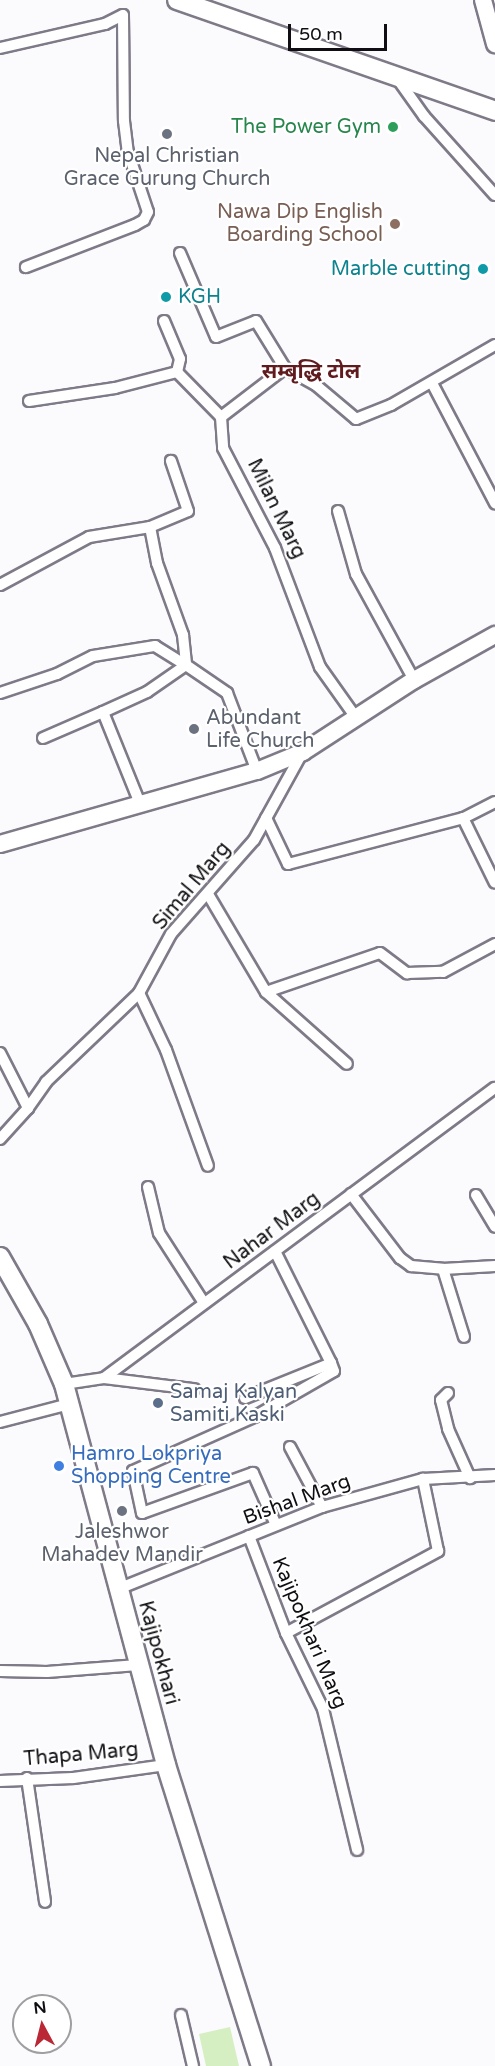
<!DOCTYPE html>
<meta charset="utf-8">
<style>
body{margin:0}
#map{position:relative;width:495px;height:2066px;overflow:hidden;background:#fbfafd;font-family:"Varela Round","Noto Sans Devanagari",sans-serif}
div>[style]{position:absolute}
.green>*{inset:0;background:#d5efc2}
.roads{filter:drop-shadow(2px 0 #7f7a87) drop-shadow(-2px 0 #7f7a87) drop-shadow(0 2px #7f7a87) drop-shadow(0 -2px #7f7a87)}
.minor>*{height:10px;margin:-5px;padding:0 5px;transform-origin:5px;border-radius:5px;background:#fff}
.secondary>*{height:16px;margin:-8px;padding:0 8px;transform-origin:8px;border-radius:8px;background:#fff}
.primary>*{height:18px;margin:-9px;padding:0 9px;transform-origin:9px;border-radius:9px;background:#fff}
.trunk>*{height:18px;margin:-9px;padding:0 9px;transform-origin:9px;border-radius:9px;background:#fff}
.dots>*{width:16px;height:16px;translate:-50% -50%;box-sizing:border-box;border:3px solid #fff;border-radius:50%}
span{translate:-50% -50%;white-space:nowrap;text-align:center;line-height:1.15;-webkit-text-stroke:4.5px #fff;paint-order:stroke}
.leisure-label{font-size:20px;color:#27864d}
.right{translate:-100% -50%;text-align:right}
.worship-label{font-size:20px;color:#5b616d}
.left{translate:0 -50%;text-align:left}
.education-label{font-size:20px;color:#785e54}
.culture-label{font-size:20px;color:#0d838f}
.street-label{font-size:20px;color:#100e13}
.service-label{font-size:20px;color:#4e5e75}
.shop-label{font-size:20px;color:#366cbe}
.neighbourhood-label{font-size:21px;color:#601b1e;font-weight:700}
.north{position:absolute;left:12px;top:1994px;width:60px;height:60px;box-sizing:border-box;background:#fff;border:2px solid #9f9fa1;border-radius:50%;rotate:353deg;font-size:16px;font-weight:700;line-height:24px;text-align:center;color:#100e13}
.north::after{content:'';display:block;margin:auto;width:21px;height:27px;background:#b92834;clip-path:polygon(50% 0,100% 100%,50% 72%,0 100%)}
.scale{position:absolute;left:288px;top:24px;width:99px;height:27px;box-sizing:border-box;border:3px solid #100e13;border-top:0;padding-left:8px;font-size:18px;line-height:21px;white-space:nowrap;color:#100e13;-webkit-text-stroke:4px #fff;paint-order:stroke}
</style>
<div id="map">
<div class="green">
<div style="clip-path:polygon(230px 2027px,239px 2066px,206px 2066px,199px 2034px)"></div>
</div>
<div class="roads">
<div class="minor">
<div style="left:0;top:48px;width:108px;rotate:-12.9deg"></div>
<div style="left:105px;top:24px;width:20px;rotate:-27deg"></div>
<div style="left:123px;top:15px;width:106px;rotate:89.5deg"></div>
<div style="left:124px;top:121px;width:31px;rotate:83deg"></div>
<div style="left:128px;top:152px;width:63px;rotate:71.6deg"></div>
<div style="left:148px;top:212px;width:9px;rotate:117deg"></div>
<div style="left:144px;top:220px;width:10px;rotate:151deg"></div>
<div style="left:135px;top:225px;width:117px;rotate:158.9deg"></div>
<div style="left:397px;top:78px;width:47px;rotate:54.6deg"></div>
<div style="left:424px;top:116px;width:106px;rotate:48.1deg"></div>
<div style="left:180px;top:253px;width:91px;rotate:66.8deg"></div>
<div style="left:216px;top:337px;width:43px;rotate:-21.8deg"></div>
<div style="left:256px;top:321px;width:55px;rotate:58.3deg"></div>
<div style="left:285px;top:368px;width:37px;rotate:29deg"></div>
<div style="left:317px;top:386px;width:51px;rotate:40.2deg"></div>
<div style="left:356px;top:419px;width:38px;rotate:-22deg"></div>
<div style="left:391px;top:405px;width:120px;rotate:-30deg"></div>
<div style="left:164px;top:321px;width:41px;rotate:67.2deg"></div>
<div style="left:180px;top:359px;width:13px;rotate:103deg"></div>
<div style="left:285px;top:368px;width:81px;rotate:142.6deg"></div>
<div style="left:221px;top:417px;width:31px;rotate:86deg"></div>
<div style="left:223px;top:448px;width:113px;rotate:62.5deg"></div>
<div style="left:275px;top:548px;width:127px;rotate:69.3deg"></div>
<div style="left:320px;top:667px;width:64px;rotate:54.6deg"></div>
<div style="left:177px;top:372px;width:63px;rotate:45.6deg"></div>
<div style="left:432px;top:383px;width:136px;rotate:62.3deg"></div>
<div style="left:29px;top:401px;width:87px;rotate:-8.6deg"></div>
<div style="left:115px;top:388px;width:64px;rotate:-14.5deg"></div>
<div style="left:338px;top:511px;width:66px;rotate:74.1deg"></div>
<div style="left:356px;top:574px;width:121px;rotate:61.3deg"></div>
<div style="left:150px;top:527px;width:37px;rotate:79deg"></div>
<div style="left:157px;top:563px;width:77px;rotate:70.1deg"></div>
<div style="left:183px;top:635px;width:30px;rotate:84deg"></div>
<div style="left:186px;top:665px;width:50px;rotate:34.3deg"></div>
<div style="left:227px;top:693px;width:84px;rotate:69deg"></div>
<div style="left:0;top:585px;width:101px;rotate:-28.3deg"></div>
<div style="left:89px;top:537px;width:62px;rotate:-9.3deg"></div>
<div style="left:150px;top:527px;width:41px;rotate:-22.8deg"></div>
<div style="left:188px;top:511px;width:53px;rotate:-108.8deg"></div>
<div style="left:0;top:693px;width:60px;rotate:-18.4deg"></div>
<div style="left:57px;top:674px;width:40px;rotate:-26.6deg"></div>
<div style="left:93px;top:656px;width:63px;rotate:-9.2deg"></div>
<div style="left:155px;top:646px;width:36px;rotate:32deg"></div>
<div style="left:186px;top:665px;width:47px;rotate:145.3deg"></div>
<div style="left:147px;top:692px;width:48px;rotate:155.6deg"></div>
<div style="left:43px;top:738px;width:65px;rotate:-23.4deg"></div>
<div style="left:103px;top:712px;width:101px;rotate:68deg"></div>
<div style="left:495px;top:802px;width:36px;rotate:153deg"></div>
<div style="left:463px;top:818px;width:72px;rotate:63.8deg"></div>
<div style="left:266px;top:818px;width:51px;rotate:64.4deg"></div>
<div style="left:288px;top:864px;width:181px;rotate:-14.7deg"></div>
<div style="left:208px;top:894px;width:114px;rotate:59.4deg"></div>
<div style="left:266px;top:992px;width:108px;rotate:41.6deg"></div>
<div style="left:266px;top:992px;width:120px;rotate:-18.9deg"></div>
<div style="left:380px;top:953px;width:34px;rotate:37deg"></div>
<div style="left:407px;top:973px;width:36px;rotate:-2deg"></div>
<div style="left:443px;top:972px;width:59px;rotate:-28.3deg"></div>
<div style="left:139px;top:993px;width:63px;rotate:64.7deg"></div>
<div style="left:166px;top:1050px;width:123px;rotate:70.1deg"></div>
<div style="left:0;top:1053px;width:62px;rotate:63deg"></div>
<div style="left:0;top:1139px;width:42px;rotate:-47.9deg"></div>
<div style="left:28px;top:1108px;width:32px;rotate:-55deg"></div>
<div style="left:46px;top:1082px;width:129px;rotate:-43.7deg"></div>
<div style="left:139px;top:993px;width:67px;rotate:-61.5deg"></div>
<div style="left:171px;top:934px;width:125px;rotate:-48.6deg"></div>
<div style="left:254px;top:840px;width:99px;rotate:-61.1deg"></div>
<div style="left:148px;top:1187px;width:47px;rotate:76.6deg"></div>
<div style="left:159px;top:1233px;width:83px;rotate:57.3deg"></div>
<div style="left:351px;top:1194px;width:81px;rotate:52.6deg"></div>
<div style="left:400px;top:1258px;width:14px;rotate:36deg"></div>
<div style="left:411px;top:1266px;width:32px;rotate:5deg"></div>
<div style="left:443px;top:1269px;width:52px;rotate:-3.3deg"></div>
<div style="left:476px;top:1195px;width:37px;rotate:59deg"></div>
<div style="left:443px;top:1269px;width:71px;rotate:72.8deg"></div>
<div style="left:104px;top:1378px;width:91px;rotate:7deg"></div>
<div style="left:64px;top:1384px;width:40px;rotate:-8.5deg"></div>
<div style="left:104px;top:1378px;width:487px;rotate:-36.6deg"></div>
<div style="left:448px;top:1393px;width:10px;rotate:135deg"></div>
<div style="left:441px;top:1400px;width:30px;rotate:76deg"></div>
<div style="left:448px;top:1429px;width:54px;rotate:65.8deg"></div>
<div style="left:245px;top:1398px;width:93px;rotate:-22.1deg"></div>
<div style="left:331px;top:1363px;width:125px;rotate:-116.6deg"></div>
<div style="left:0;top:1422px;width:71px;rotate:-14.6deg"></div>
<div style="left:290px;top:1447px;width:68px;rotate:61.9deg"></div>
<div style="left:276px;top:1525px;width:57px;rotate:-113.9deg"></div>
<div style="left:253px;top:1473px;width:118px;rotate:160.2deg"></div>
<div style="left:142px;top:1513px;width:43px;rotate:-102.1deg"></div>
<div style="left:133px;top:1471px;width:133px;rotate:-24.1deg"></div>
<div style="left:254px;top:1417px;width:92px;rotate:-29.9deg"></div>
<div style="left:334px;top:1371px;width:9px;rotate:-111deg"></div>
<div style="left:249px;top:1536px;width:104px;rotate:69.1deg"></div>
<div style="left:286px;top:1633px;width:85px;rotate:64deg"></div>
<div style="left:323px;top:1709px;width:145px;rotate:76.4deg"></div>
<div style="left:118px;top:1589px;width:220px;rotate:-21.9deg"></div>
<div style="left:322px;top:1507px;width:105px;rotate:-15.5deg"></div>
<div style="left:423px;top:1479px;width:72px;rotate:-3.2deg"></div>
<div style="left:286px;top:1633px;width:173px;rotate:-28.3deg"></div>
<div style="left:438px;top:1551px;width:74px;rotate:-101.8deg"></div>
<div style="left:0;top:1671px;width:47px;rotate:1.2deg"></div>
<div style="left:47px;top:1672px;width:91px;rotate:-4.4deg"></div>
<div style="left:27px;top:1778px;width:125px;rotate:81.7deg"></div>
<div style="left:0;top:1781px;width:73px;rotate:-2.4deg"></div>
<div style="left:73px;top:1778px;width:94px;rotate:-8deg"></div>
<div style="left:181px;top:2015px;width:52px;rotate:76.8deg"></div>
</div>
<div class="secondary">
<div style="left:483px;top:0;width:46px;rotate:74.7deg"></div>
<div style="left:0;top:844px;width:267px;rotate:-15.9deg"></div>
<div style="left:257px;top:771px;width:50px;rotate:-22.4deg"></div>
<div style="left:303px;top:752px;width:132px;rotate:-33deg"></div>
<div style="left:414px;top:680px;width:93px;rotate:-29.1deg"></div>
</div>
<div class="primary">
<div style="left:0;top:1257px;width:77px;rotate:60.4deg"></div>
<div style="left:38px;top:1324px;width:65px;rotate:66.6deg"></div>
<div style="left:64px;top:1384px;width:394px;rotate:75deg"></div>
<div style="left:166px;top:1765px;width:316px;rotate:72.5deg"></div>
</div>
<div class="trunk">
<div style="left:177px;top:0;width:337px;rotate:19.2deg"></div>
</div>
</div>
<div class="dots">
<div style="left:393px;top:127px;background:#2e9e5b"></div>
<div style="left:167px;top:134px;background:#6b7280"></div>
<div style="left:395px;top:224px;background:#8d6e63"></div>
<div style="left:483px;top:269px;background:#0f9aa8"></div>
<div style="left:166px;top:297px;background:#0f9aa8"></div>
<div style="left:194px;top:729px;background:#6b7280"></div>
<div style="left:158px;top:1403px;background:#5c6f8a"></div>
<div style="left:59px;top:1466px;background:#3f7fe0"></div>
<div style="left:122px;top:1511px;background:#6b7280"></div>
</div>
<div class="leisure-label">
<span class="right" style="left:381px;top:127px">The Power Gym</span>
</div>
<div class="worship-label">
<span style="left:167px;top:168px">Nepal Christian<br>Grace Gurung Church</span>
<span class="left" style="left:206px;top:730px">Abundant<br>Life Church</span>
<span style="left:122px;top:1544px">Jaleshwor<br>Mahadev Mandir</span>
</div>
<div class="education-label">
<span class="right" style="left:383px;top:224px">Nawa Dip English<br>Boarding School</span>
</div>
<div class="culture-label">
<span class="right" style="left:471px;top:269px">Marble cutting</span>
<span class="left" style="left:178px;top:297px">KGH</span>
</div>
<div class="street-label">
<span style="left:276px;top:509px;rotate:64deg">Milan Marg</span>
<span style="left:192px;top:886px;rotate:-50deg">Simal Marg</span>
<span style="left:272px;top:1231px;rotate:-37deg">Nahar Marg</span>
<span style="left:297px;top:1500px;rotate:-20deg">Bishal Marg</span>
<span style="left:309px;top:1633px;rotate:67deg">Kajipokhari Marg</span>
<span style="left:158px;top:1653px;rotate:75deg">Kajipokhari</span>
<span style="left:81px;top:1755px;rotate:-5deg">Thapa Marg</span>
</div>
<div class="service-label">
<span class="left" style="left:170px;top:1404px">Samaj Kalyan<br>Samiti Kaski</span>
</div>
<div class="shop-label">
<span class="left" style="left:71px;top:1466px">Hamro Lokpriya<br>Shopping Centre</span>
</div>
<div class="neighbourhood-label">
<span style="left:311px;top:372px">सम्बृद्धि टोल</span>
</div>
<div class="north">N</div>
<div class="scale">50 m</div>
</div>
